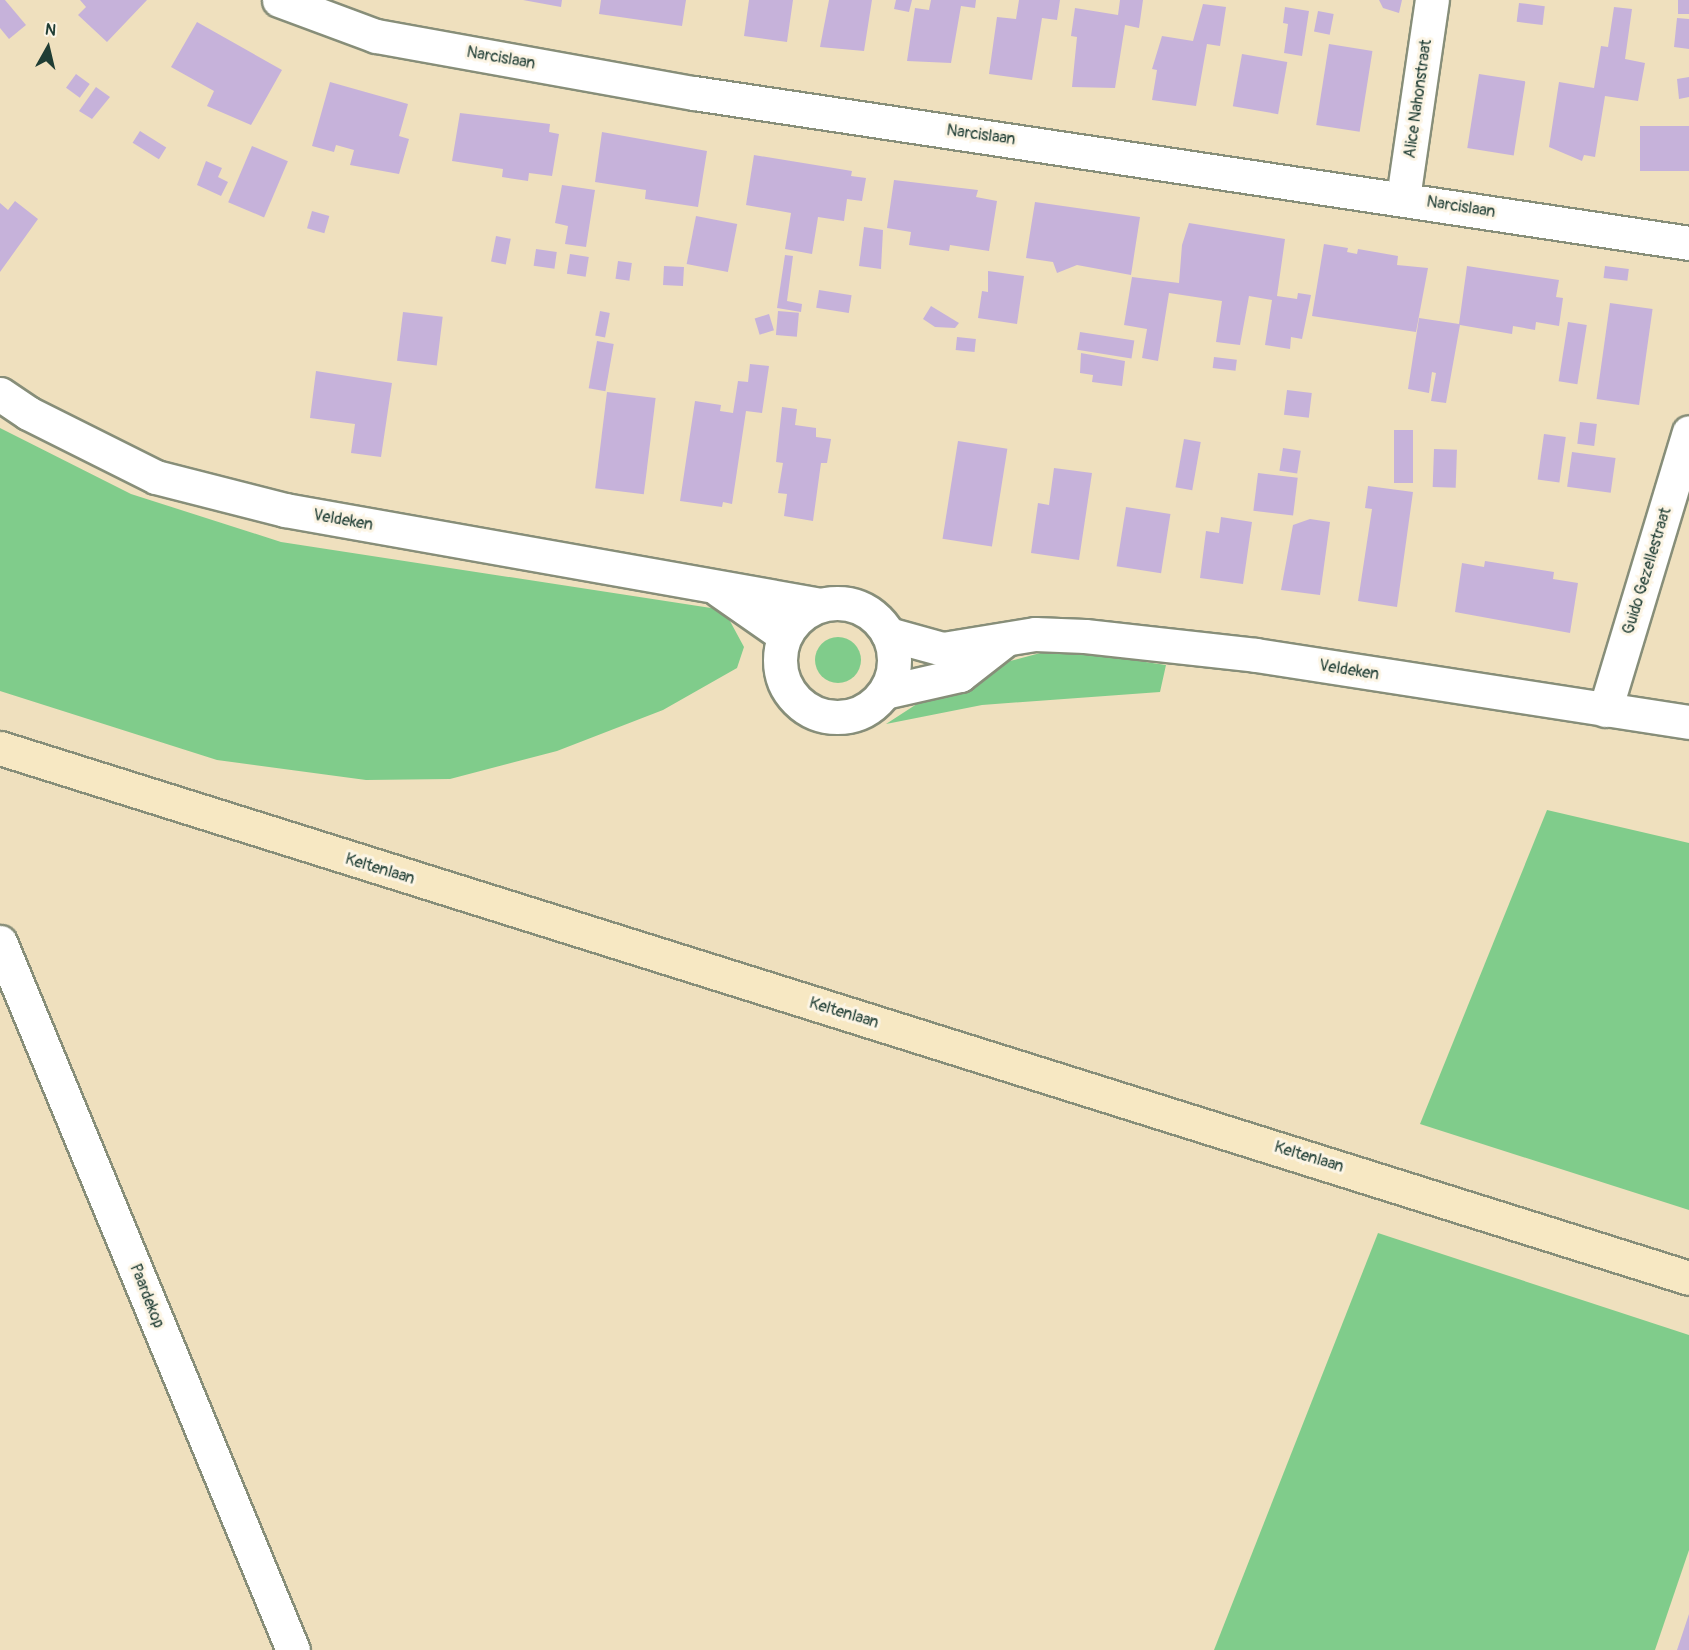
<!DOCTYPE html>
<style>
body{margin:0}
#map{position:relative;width:1689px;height:1650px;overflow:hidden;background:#efe0be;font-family:Pangolin,sans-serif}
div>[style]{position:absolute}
.green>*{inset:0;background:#80cc8b}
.round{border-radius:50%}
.building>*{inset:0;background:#c6b2da;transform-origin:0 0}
.roads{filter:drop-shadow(2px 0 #878e79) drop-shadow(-2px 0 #878e79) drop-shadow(0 2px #878e79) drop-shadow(0 -2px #878e79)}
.minor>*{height:33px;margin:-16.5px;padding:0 16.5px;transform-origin:16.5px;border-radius:16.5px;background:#fff}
.minor>.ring{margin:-16.5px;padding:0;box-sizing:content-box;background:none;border:33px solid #fff;border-radius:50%}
.secondary>*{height:33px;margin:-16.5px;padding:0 16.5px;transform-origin:16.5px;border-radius:16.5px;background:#f7e8c3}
span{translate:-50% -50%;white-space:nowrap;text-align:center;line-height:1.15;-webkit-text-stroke:6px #fcf5e5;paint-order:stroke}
.street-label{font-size:16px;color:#1f3d34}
.north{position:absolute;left:18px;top:18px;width:60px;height:60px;-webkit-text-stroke:4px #fcf5e5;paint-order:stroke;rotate:8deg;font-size:16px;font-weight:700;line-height:24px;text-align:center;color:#1f3d34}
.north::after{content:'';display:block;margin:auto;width:21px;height:27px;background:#1f3d34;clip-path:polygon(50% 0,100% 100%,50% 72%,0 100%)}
</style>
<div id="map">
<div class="green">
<div style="clip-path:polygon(0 428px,131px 494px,281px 542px,724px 610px,744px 647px,737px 668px,663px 710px,557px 751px,450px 779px,366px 780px,217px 760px,0 691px)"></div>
<div class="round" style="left:815px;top:637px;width:46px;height:46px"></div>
<div style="clip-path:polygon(1044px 652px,1084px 653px,1166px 665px,1160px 692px,982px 705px,886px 724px,923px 700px,975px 686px,1010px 661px)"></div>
<div style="clip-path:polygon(1547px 810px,1689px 843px,1689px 1210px,1420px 1124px)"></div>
<div style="clip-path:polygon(1378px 1233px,1689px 1335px,1689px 1550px,1655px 1650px,1214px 1650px)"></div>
</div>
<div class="building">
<div style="clip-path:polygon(0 0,5px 0,26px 25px,9px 39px,0 28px)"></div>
<div style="clip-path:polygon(80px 0,147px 0,107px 42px,78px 15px,86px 7px)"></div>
<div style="clip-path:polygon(523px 0,562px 0,561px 7px)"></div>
<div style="clip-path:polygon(601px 0,686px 0,682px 26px,599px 14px)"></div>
<div style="clip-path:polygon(749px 0,793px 0,787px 42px,744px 36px)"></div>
<div style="clip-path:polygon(829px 0,872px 0,864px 51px,820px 47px)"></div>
<div style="clip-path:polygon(896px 0,912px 0,909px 12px,894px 9px)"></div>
<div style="clip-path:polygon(931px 0,976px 0,975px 8px,961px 6px,951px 63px,907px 61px,915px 8px,929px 10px)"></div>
<div style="clip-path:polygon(1019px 0,1060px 0,1057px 20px,1042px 18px,1032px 80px,989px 74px,997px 17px,1016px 19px)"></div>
<div style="clip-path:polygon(1120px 0,1143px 0,1139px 28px,1125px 25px,1115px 88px,1072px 87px,1077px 37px,1071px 36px,1075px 8px,1118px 15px)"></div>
<div style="clip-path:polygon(1379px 0,1402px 0,1399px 13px,1383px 8px)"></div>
<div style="left:1678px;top:0;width:11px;height:14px"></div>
<div style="left:1519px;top:3px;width:26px;height:19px;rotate:7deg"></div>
<div style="clip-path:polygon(1203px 4px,1226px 7px,1220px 46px,1207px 44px,1196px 106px,1152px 100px,1157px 70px,1152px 69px,1162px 36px,1193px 41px)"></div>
<div style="clip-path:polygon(1285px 7px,1309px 11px,1302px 56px,1284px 53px,1288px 24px,1283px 23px)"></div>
<div style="clip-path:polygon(1614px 7px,1632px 9px,1625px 59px,1645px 63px,1638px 101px,1605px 96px,1595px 157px,1584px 155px,1582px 161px,1549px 147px,1559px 82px,1594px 88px,1601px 46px,1608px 47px)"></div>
<div style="left:1318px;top:11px;width:16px;height:21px;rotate:11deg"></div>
<div style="clip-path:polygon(1677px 18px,1689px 19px,1689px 49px,1674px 47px)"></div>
<div style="clip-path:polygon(197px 22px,282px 70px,251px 125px,207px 106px,214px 91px,171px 67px)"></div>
<div style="left:1329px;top:44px;width:44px;height:82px;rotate:9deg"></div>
<div style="left:1242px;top:54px;width:46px;height:53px;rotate:10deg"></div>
<div style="left:76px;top:74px;width:17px;height:17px;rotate:36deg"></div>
<div style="left:1479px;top:74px;width:47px;height:75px;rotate:9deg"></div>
<div style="clip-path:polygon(1689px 77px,1689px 97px,1679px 99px,1677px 79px)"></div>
<div style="clip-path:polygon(330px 82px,408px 104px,399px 136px,409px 139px,399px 174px,350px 165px,354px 150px,336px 145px,334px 152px,312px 146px)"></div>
<div style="clip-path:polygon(96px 87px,110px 97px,92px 119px,79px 111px)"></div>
<div style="clip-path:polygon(460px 113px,550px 124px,549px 132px,559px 134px,552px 176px,529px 173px,528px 181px,502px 177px,503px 169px,452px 161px)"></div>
<div style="left:1689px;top:126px;width:45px;height:49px;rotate:90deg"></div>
<div style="left:140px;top:131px;width:31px;height:14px;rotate:32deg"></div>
<div style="clip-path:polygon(602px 132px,707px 151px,698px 207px,645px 199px,646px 190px,595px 182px)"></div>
<div style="left:252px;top:146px;width:39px;height:61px;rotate:23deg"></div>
<div style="clip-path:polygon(754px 155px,852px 171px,851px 176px,866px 178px,862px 201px,847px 199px,844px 221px,818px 217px,812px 254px,785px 249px,791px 213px,746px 205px)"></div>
<div style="clip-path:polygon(206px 161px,222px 168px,218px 177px,228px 182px,221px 196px,197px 185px)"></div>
<div style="clip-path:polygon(894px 180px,978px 190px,976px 197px,997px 201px,989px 251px,950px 245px,949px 251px,909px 245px,911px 232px,887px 228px)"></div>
<div style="clip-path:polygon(562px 185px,595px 190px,586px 247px,565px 244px,568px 226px,555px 223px)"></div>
<div style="clip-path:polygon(15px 201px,38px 219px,0 272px,0 203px,8px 210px)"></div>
<div style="clip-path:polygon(1035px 202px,1140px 217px,1131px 275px,1077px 265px,1057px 273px,1053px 262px,1026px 258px)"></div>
<div style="left:312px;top:211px;width:18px;height:18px;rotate:16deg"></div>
<div style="left:696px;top:216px;width:42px;height:49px;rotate:11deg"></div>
<div style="clip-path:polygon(1189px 223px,1285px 239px,1277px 296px,1297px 299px,1298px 293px,1311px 295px,1302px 339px,1291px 337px,1290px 349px,1265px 345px,1272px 300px,1249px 296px,1240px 345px,1216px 342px,1222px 301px,1169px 293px,1158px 361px,1142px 358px,1147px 329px,1124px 325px,1132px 277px,1179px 283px,1182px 245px)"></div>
<div style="clip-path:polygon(864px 227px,883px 230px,881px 269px,859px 266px)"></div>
<div style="left:496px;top:236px;width:15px;height:26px;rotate:11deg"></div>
<div style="clip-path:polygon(1324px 244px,1348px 248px,1347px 252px,1357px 254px,1358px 249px,1398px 256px,1397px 265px,1428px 268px,1416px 332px,1312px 316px)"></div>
<div style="left:536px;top:249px;width:21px;height:17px;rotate:8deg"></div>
<div style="left:570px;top:254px;width:19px;height:20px;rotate:9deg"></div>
<div style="clip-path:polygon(785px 255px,793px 256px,787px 301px,802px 304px,801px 312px,777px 308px)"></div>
<div style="left:618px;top:261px;width:14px;height:18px;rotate:8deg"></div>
<div style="left:664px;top:266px;width:20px;height:19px;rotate:3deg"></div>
<div style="clip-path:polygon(1467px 266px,1559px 280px,1556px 297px,1563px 298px,1559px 326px,1536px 322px,1535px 330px,1513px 326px,1512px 334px,1460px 325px,1446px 403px,1431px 401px,1436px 373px,1432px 372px,1429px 393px,1408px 389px,1419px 318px,1459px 324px)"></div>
<div style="left:1605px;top:266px;width:24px;height:12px;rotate:7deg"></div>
<div style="clip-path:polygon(988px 271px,1024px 276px,1017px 324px,978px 318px,982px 291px,988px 292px)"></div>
<div style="left:819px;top:290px;width:33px;height:18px;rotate:9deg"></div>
<div style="left:1610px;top:303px;width:43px;height:97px;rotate:8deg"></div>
<div style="clip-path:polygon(931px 306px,959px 323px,955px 328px,935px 327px,923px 319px)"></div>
<div style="left:600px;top:311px;width:10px;height:25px;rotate:11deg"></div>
<div style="left:778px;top:311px;width:21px;height:24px;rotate:5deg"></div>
<div style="left:403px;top:312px;width:40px;height:49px;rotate:7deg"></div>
<div style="left:769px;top:314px;width:17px;height:15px;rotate:73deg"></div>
<div style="left:1568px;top:322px;width:19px;height:60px;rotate:9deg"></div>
<div style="left:1080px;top:332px;width:55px;height:18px;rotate:9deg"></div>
<div style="left:957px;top:337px;width:19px;height:13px;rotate:6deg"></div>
<div style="left:597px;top:341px;width:17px;height:48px;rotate:10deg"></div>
<div style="clip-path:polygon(1081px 353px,1125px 361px,1122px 386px,1092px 382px,1093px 375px,1080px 373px)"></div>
<div style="left:1214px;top:357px;width:23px;height:11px;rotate:7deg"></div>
<div style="clip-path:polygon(750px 364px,769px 366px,762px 413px,746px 411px,732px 504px,723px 502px,722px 507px,680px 501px,695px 401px,721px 405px,720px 411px,733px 413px,738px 381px,748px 382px)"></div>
<div style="clip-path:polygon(316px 371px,392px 383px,381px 457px,351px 453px,355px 424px,310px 418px)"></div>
<div style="left:1287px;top:390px;width:25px;height:25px;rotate:7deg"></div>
<div style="left:607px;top:392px;width:49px;height:97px;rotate:7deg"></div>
<div style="clip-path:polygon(782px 407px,797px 409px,795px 425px,816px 428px,816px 437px,831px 439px,827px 463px,821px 463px,813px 521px,784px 516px,787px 494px,778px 493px,783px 463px,776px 462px)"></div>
<div style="left:1580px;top:422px;width:17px;height:22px;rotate:7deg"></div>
<div style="left:1394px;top:430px;width:19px;height:53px"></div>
<div style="left:1544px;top:434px;width:22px;height:46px;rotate:8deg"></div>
<div style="left:1184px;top:439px;width:17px;height:49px;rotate:10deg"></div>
<div style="left:958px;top:441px;width:50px;height:99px;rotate:9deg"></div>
<div style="left:1283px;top:448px;width:18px;height:23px;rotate:9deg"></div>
<div style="left:1434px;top:449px;width:23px;height:38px;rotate:2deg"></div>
<div style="left:1572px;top:452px;width:44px;height:35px;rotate:8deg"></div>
<div style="clip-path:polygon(1054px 468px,1092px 473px,1079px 560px,1031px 553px,1038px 503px,1049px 505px)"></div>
<div style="left:1258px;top:473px;width:40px;height:38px;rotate:7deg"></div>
<div style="clip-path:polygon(1368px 486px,1413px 492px,1397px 607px,1358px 601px,1372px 509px,1365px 508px)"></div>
<div style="left:1126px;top:507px;width:45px;height:60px;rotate:9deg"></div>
<div style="clip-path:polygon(1221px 517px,1252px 522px,1243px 584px,1200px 578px,1206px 531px,1219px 533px)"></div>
<div style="clip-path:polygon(1310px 519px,1330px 522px,1320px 595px,1281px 590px,1293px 525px)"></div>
<div style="clip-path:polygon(1485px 561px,1554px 572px,1553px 579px,1578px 583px,1570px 633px,1455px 612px,1462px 563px,1484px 567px)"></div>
<div style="clip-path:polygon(1689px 1614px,1689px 1650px,1677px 1650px)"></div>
</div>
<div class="roads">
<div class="minor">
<div style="left:279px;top:0;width:103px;rotate:20.4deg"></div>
<div style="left:376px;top:36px;width:323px;rotate:10.2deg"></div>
<div style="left:694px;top:93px;width:1006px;rotate:8.57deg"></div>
<div style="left:1403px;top:198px;width:200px;rotate:-81.7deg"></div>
<div style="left:0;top:394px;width:34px;rotate:34deg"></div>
<div style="left:28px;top:413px;width:143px;rotate:26.6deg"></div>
<div style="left:156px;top:477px;width:133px;rotate:14.3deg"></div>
<div style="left:285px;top:510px;width:544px;rotate:10.05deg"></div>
<div style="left:719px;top:590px;width:80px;rotate:34.9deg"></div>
<div class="ring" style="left:780px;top:603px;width:81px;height:81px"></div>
<div style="left:888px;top:634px;width:57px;rotate:15.3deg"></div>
<div style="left:943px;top:649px;width:93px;rotate:-9.3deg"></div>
<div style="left:1035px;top:634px;width:50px;rotate:2.3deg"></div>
<div style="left:1085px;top:636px;width:172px;rotate:6.3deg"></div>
<div style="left:1256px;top:655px;width:438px;rotate:8.8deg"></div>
<div style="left:885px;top:692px;width:77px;rotate:-12.8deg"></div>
<div style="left:960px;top:675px;width:57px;rotate:-37.9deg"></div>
<div style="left:1605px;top:710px;width:290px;rotate:-73.2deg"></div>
<div style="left:0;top:942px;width:766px;rotate:67.52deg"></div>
</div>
<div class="secondary">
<div style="left:0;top:748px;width:1770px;rotate:17.42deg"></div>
</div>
</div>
<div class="street-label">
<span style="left:501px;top:58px;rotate:10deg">Narcislaan</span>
<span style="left:1418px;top:99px;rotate:-82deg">Alice Nahonstraat</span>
<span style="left:981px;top:135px;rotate:8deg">Narcislaan</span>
<span style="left:1461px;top:207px;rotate:9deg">Narcislaan</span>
<span style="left:343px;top:520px;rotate:10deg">Veldeken</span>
<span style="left:1647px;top:571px;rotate:-73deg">Guido Gezellestraat</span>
<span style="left:1349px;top:670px;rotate:9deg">Veldeken</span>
<span style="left:380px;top:869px;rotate:17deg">Keltenlaan</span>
<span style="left:844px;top:1013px;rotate:17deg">Keltenlaan</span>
<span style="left:1309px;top:1157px;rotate:17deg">Keltenlaan</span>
<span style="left:147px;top:1296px;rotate:68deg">Paardekop</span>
</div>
<div class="north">N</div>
</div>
